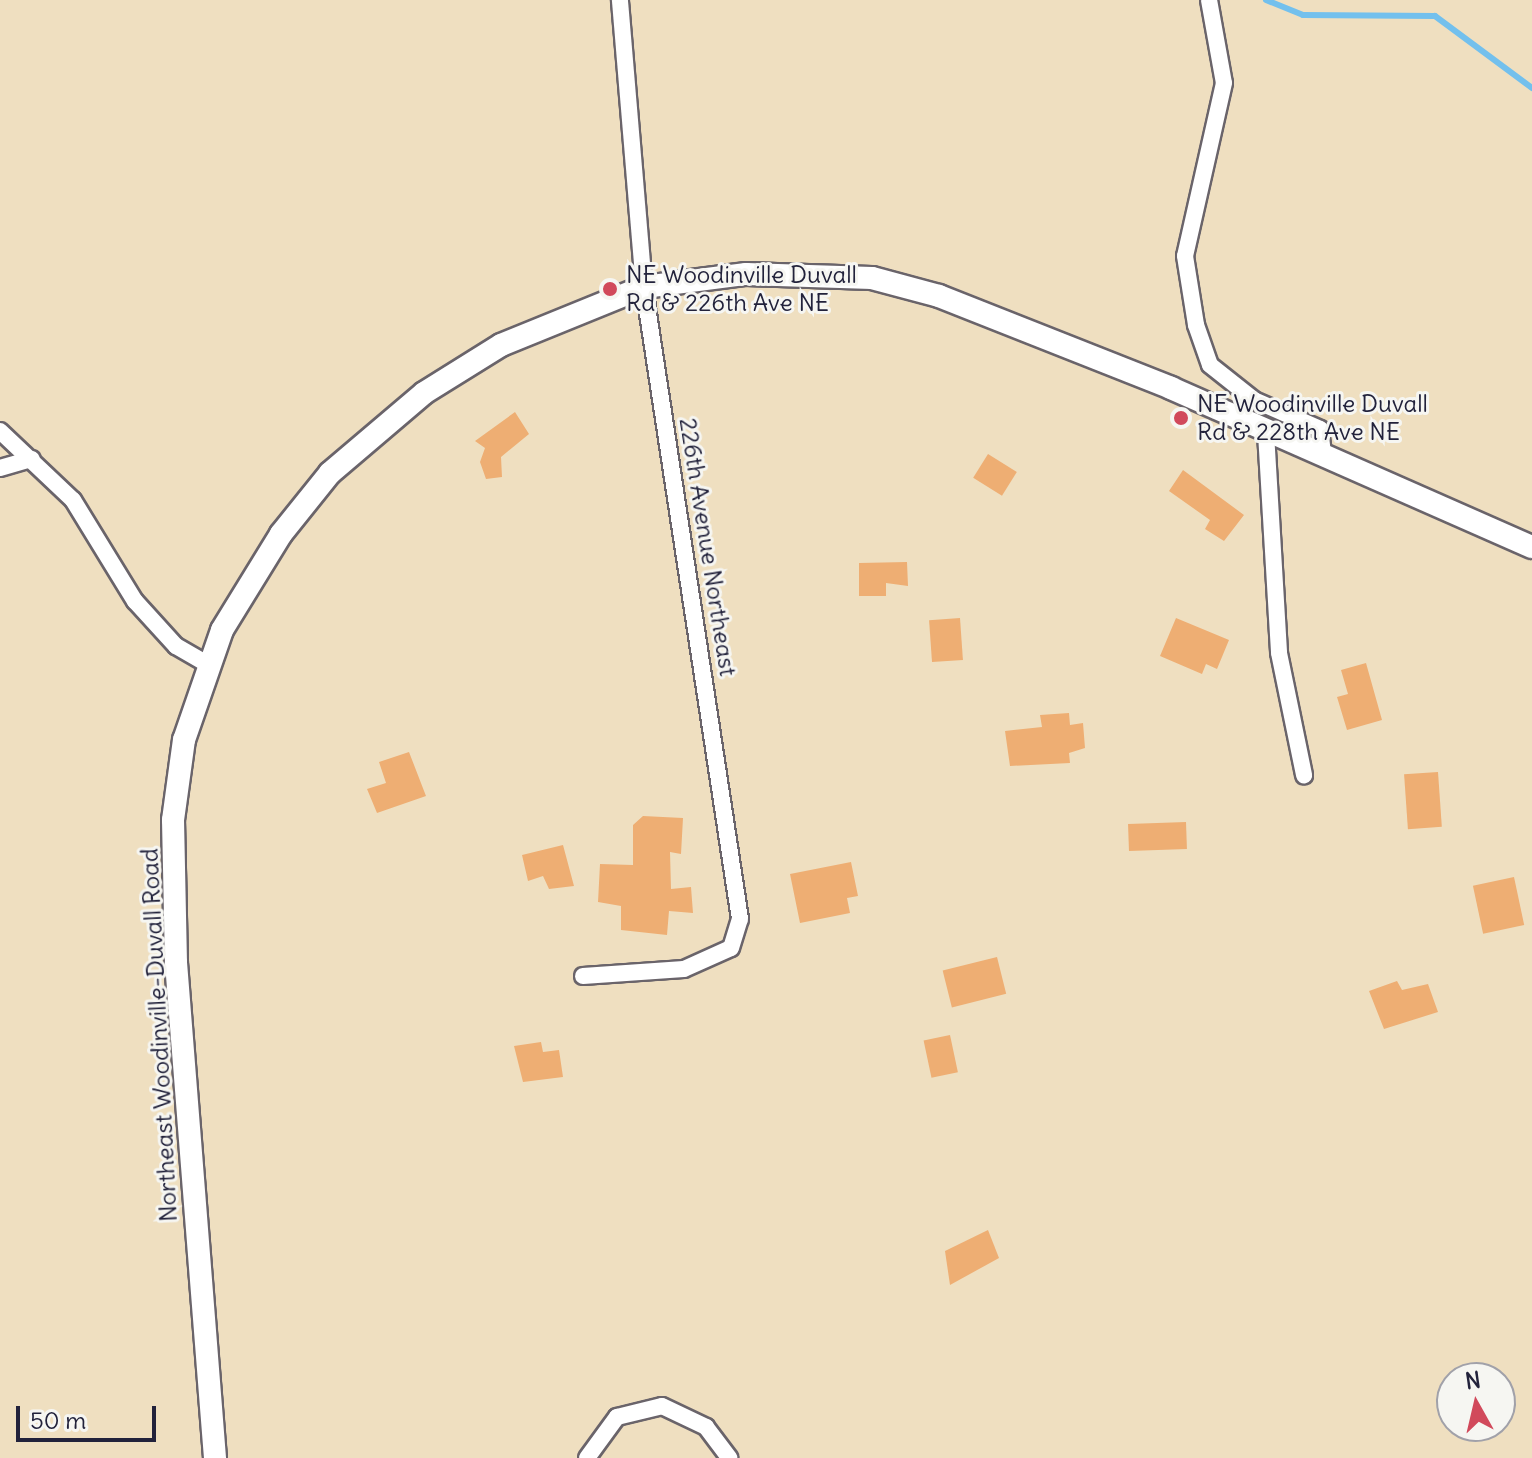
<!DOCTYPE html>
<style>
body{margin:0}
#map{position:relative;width:1532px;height:1458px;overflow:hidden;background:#efdfc0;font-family:Delius,sans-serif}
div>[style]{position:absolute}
.stream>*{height:6px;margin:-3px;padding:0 3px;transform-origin:3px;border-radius:3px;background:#73c0ed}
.building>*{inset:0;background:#eeae73;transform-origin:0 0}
.roads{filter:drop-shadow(2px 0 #6a646a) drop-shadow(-2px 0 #6a646a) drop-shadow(0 2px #6a646a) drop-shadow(0 -2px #6a646a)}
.street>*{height:16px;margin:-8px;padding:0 8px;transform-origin:8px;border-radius:8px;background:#fff}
.secondary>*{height:22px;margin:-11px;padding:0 11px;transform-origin:11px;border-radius:11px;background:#fff}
.dots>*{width:22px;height:22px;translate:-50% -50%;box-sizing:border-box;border:4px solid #f6f6f2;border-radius:50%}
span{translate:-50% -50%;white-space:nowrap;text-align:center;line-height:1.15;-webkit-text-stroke:6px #f6f6f2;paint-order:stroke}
.poi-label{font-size:24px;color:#22223b}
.left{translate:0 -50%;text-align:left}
.street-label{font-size:24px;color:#22223b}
.north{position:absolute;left:1436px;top:1362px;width:80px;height:80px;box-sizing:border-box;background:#f6f6f2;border:2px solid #a1a1a9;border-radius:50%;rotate:352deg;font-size:22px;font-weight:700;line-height:32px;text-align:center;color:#22223b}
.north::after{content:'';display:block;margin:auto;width:28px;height:36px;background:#d1495b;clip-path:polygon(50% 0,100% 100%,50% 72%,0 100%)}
.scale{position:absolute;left:16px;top:1406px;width:140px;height:36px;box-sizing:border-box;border:4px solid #22223b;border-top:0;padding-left:10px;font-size:24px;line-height:28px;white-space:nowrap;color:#22223b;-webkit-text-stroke:6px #f6f6f2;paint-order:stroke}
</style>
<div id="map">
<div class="stream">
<div style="left:1266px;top:0;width:40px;rotate:22deg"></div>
<div style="left:1303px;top:15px;width:132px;rotate:0.4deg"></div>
<div style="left:1435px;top:16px;width:121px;rotate:36.6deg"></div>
</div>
<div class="building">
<div style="clip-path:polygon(515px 412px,529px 434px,501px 457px,502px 477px,486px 479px,480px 462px,485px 448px,475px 441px)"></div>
<div style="left:988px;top:454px;width:34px;height:28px;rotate:32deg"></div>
<div style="clip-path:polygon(1183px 470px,1244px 515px,1224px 541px,1205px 529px,1210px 520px,1169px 491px)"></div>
<div style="clip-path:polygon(907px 562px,908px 586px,886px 583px,886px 596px,859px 596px,859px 563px)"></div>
<div style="left:960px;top:618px;width:42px;height:31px;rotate:86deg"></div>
<div style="clip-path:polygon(1176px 618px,1229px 640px,1217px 669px,1206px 664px,1202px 674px,1160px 656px)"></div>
<div style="clip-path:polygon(1366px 663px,1382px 720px,1347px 730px,1337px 697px,1348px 694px,1341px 670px)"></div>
<div style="clip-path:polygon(1069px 713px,1070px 725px,1083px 723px,1085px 748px,1069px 753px,1070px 763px,1010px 766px,1005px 731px,1042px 727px,1040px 715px)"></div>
<div style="clip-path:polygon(409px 752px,426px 796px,377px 813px,367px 789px,386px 783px,379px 762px)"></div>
<div style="left:1438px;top:772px;width:55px;height:34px;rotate:86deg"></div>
<div style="clip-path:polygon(643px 816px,683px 818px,681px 854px,670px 852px,671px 889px,691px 887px,693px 913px,669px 911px,667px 935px,621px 930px,621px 906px,598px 902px,600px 864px,633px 865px,633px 825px)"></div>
<div style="left:1186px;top:822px;width:27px;height:58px;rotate:88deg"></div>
<div style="clip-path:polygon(563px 845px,574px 886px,549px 889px,543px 876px,528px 881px,522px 855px)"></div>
<div style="clip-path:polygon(851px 862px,858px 896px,847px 898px,850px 913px,800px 923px,790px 874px)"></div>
<div style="left:1514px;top:877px;width:49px;height:42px;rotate:78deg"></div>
<div style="left:997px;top:957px;width:38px;height:56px;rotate:76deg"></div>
<div style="clip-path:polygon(1397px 981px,1402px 990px,1428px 984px,1438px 1012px,1384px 1029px,1369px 991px)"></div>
<div style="left:950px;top:1035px;width:38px;height:27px;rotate:78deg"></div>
<div style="clip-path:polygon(541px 1042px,543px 1052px,559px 1050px,563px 1077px,523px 1082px,514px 1046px)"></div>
<div style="clip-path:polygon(988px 1230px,999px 1258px,950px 1285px,945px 1251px)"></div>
</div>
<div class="roads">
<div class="street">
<div style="left:1209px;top:0;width:84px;rotate:79.8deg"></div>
<div style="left:1224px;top:83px;width:177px;rotate:102.7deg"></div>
<div style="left:1185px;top:256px;width:70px;rotate:80.9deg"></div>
<div style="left:1196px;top:325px;width:42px;rotate:70.7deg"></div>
<div style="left:1210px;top:365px;width:56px;rotate:38.5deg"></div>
<div style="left:1254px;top:400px;width:72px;rotate:23.7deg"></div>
<div style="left:1320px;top:429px;width:26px;rotate:83deg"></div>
<div style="left:0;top:431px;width:100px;rotate:43.4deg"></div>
<div style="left:73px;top:500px;width:119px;rotate:58.5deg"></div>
<div style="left:135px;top:601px;width:61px;rotate:47.7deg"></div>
<div style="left:176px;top:646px;width:36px;rotate:30deg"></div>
<div style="left:1266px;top:433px;width:220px;rotate:86.6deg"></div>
<div style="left:1279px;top:653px;width:125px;rotate:78.4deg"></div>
<div style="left:0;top:468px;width:33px;rotate:-16deg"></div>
<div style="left:583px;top:976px;width:101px;rotate:-4deg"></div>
<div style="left:684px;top:969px;width:51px;rotate:-24.1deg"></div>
<div style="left:731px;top:948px;width:30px;rotate:-73deg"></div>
<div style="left:740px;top:919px;width:639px;rotate:-98.64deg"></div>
<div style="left:644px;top:287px;width:288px;rotate:-94.8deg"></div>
<div style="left:587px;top:1458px;width:51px;rotate:-53.8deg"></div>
<div style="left:617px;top:1417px;width:46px;rotate:-13.7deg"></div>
<div style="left:662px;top:1406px;width:49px;rotate:25.5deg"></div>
<div style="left:706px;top:1427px;width:39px;rotate:53deg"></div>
</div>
<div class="secondary">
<div style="left:215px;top:1458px;width:497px;rotate:-94.5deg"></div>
<div style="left:176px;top:963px;width:143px;rotate:-91.2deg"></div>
<div style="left:173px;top:820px;width:81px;rotate:-82.2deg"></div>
<div style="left:184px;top:740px;width:116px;rotate:-70.9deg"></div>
<div style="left:222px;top:630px;width:113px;rotate:-58.4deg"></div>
<div style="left:281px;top:534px;width:78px;rotate:-51.2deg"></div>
<div style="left:330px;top:473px;width:123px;rotate:-40.4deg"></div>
<div style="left:424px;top:393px;width:91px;rotate:-31.9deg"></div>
<div style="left:501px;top:345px;width:154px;rotate:-22.1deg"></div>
<div style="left:644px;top:287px;width:103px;rotate:-7.3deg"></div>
<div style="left:746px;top:274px;width:126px;rotate:1.8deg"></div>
<div style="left:872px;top:278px;width:69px;rotate:15deg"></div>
<div style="left:939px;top:296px;width:250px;rotate:21.6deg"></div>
<div style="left:1171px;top:388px;width:394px;rotate:23.8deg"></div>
</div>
</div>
<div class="dots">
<div style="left:610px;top:289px;background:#d1495b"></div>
<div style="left:1181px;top:418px;background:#d1495b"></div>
</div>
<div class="poi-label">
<span class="left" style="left:626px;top:289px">NE Woodinville Duvall<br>Rd &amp; 226th Ave NE</span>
<span class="left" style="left:1197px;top:418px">NE Woodinville Duvall<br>Rd &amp; 228th Ave NE</span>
</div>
<div class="street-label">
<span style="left:708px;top:547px;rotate:81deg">226th Avenue Northeast</span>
<span style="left:159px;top:1035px;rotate:-93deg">Northeast Woodinville-Duvall Road</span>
</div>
<div class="north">N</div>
<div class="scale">50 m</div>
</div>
